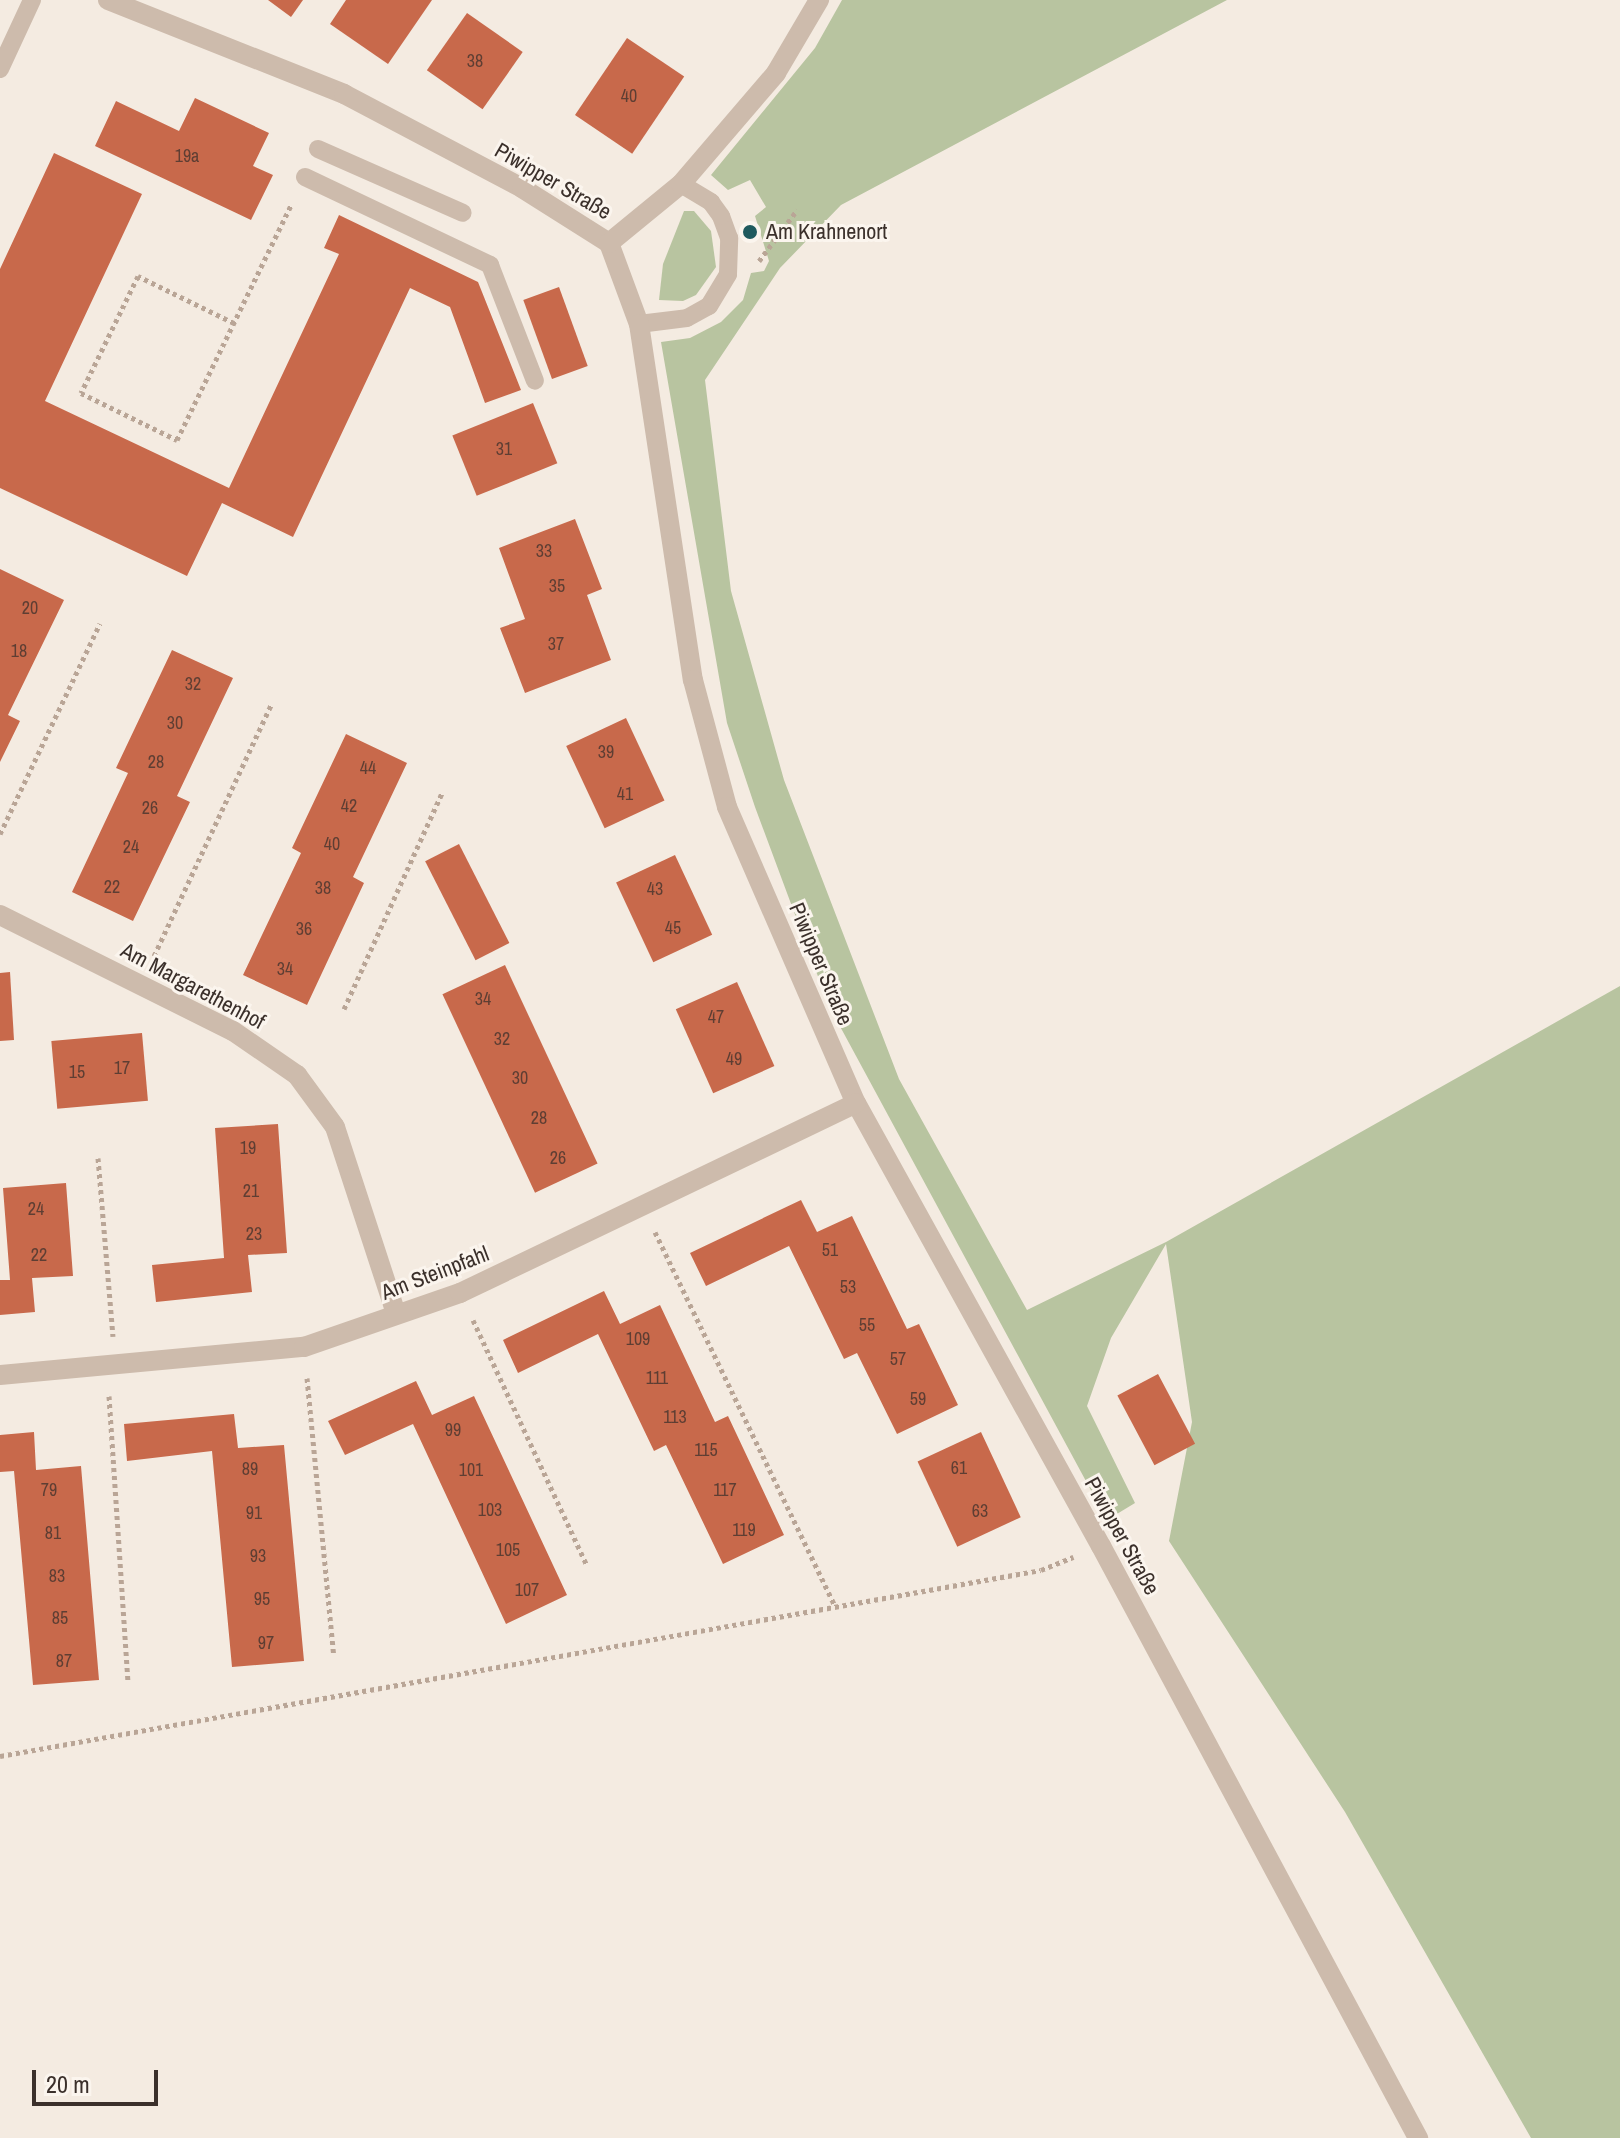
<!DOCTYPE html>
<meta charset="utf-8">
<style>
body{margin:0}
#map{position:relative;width:1620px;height:2138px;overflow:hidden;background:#f4ebe1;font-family:"Archivo Narrow",sans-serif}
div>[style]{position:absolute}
.green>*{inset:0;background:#b8c4a0}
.building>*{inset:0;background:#c8694b;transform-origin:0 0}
.path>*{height:5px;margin-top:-2.5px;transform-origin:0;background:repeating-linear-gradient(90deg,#b9a596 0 4px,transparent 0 8px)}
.lane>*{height:18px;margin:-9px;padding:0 9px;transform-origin:9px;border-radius:9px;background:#cdbbac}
.street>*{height:20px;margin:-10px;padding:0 10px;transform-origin:10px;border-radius:10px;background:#cdbbac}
.dots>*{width:22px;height:22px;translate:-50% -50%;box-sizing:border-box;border:4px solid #fbf5ee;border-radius:50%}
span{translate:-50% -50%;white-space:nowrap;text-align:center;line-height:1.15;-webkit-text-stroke:6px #fbf5ee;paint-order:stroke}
.number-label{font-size:18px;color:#5e3e33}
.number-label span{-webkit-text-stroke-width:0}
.street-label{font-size:22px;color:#3b302b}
.poi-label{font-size:22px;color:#3b302b}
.left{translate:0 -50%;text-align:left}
.scale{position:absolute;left:32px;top:2070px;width:126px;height:36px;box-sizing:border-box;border:4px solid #3b302b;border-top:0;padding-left:10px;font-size:24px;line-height:28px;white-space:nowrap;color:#3b302b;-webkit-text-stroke:6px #fbf5ee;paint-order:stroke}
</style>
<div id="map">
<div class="green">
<div style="clip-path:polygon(842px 0,1227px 0,841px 205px,780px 268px,705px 380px,731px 591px,784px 780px,899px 1079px,1027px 1310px,1166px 1242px,1620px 986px,1620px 2138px,1531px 2138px,1345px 1812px,1169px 1541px,1192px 1422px,1166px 1244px,1111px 1338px,1087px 1406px,1135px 1503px,1107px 1520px,829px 1006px,755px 807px,727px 723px,661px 342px,690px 338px,721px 322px,743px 300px,751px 273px,764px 271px,769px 261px,755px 216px,766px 207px,750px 180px,728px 190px,711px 175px,815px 48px)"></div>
<div style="clip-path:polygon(684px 211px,694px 211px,711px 231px,716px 267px,696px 295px,683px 301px,659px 300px,663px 264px)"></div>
</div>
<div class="building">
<div style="clip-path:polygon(268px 0,303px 0,291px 17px)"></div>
<div style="clip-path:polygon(346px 0,432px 0,388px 64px,330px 24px)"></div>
<div style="left:467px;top:13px;width:68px;height:70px;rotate:35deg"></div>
<div style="left:627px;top:38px;width:69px;height:93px;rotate:34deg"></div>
<div style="clip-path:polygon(195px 98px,269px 133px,253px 166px,273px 175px,251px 220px,95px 146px,116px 101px,179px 131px)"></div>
<div style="clip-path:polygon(54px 153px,142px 194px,45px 401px,229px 488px,339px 254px,324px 248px,339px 215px,478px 282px,521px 390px,485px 403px,450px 307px,410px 288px,293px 537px,222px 503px,187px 576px,0 488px,0 269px)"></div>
<div style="left:559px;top:287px;width:84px;height:38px;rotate:70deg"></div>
<div style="left:533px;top:403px;width:65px;height:87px;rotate:68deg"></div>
<div style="clip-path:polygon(575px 519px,602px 589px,587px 595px,611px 660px,525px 693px,500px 628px,525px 619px,499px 548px)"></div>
<div style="clip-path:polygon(0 569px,64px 600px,8px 715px,20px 721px,0 762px)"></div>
<div style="clip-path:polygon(172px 650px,233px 678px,177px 796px,190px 802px,133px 921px,72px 892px,128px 773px,116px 768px)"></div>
<div style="left:626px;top:718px;width:91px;height:66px;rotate:65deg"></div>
<div style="clip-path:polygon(346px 734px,407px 763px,353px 877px,364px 883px,307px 1005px,243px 975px,301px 853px,292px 848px)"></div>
<div style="left:459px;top:844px;width:111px;height:38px;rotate:63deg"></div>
<div style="left:675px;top:855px;width:88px;height:65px;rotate:65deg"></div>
<div style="left:505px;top:965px;width:219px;height:69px;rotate:65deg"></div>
<div style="clip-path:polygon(10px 972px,14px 1040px,0 1041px,0 973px)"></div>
<div style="left:737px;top:982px;width:92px;height:67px;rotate:66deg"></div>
<div style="left:142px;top:1033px;width:68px;height:91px;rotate:85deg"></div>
<div style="clip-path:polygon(278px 1124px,287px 1253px,248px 1255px,252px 1292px,156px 1302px,152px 1265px,224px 1258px,215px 1128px)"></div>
<div style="clip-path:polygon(66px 1183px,73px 1276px,32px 1278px,35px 1312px,0 1315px,0 1280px,10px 1280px,3px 1188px)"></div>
<div style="clip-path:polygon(801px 1200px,817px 1232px,852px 1216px,907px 1329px,919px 1324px,958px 1405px,897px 1434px,857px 1353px,844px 1359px,789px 1246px,706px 1286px,690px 1253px)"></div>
<div style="clip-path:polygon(604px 1291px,620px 1324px,660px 1305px,715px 1422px,728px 1416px,784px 1535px,723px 1564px,666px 1445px,654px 1451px,598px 1334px,518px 1373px,503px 1340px)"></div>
<div style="left:1158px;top:1374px;width:79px;height:46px;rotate:62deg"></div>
<div style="clip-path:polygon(416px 1381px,432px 1415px,474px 1396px,567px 1595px,506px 1624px,413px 1424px,345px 1455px,328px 1421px)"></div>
<div style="clip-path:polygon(234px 1414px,238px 1448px,284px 1445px,304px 1661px,232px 1667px,212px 1451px,127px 1461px,124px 1424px)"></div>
<div style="clip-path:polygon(34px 1432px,36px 1470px,81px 1466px,99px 1680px,33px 1685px,14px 1471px,0 1472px,0 1435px)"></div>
<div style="left:981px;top:1432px;width:94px;height:70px;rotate:65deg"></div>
</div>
<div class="path">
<div style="left:759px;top:261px;width:64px;rotate:-53.3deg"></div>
<div style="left:234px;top:323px;width:107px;rotate:-153.9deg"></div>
<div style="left:138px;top:276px;width:130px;rotate:116deg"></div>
<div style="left:81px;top:393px;width:107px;rotate:26.1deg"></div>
<div style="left:177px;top:440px;width:263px;rotate:-64.1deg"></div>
<div style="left:0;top:834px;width:233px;rotate:-64.6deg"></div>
<div style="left:154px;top:956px;width:279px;rotate:-65deg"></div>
<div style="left:344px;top:1009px;width:239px;rotate:-65.6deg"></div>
<div style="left:98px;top:1158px;width:179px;rotate:85.2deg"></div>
<div style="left:655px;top:1232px;width:415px;rotate:64.3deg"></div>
<div style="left:473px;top:1320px;width:271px;rotate:65.1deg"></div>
<div style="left:307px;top:1378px;width:279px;rotate:84.5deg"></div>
<div style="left:109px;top:1396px;width:288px;rotate:86.2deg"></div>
<div style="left:0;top:1756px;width:1057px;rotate:-10.13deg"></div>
<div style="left:1041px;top:1570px;width:35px;rotate:-22deg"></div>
</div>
<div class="lane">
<div style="left:0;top:69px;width:76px;rotate:-65.1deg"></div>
<div style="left:318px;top:149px;width:158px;rotate:23.8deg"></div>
<div style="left:305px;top:177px;width:205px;rotate:25.4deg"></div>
<div style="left:490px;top:265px;width:124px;rotate:68.8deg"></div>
<div style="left:639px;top:324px;width:48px;rotate:-7.1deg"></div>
<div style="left:687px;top:318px;width:25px;rotate:-29deg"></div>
<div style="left:709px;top:306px;width:37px;rotate:-59deg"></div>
<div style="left:728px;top:274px;width:36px;rotate:-88deg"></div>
<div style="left:729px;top:238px;width:23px;rotate:-110deg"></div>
<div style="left:721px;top:216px;width:17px;rotate:-126deg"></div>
<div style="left:711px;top:202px;width:35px;rotate:-149deg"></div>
</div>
<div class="street">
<div style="left:108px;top:0;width:254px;rotate:21.7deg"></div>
<div style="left:344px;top:94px;width:201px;rotate:27.8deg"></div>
<div style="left:522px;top:188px;width:103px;rotate:32.3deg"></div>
<div style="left:609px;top:243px;width:86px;rotate:69.7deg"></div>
<div style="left:639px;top:324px;width:360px;rotate:81.4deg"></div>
<div style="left:693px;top:680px;width:131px;rotate:75deg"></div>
<div style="left:727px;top:807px;width:323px;rotate:66.5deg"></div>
<div style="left:856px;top:1103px;width:506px;rotate:61.06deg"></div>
<div style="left:1101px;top:1546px;width:672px;rotate:61.83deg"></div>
<div style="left:609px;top:243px;width:93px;rotate:-39.3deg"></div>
<div style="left:681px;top:184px;width:146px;rotate:-49.4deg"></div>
<div style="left:776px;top:73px;width:85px;rotate:-59.5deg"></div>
<div style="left:0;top:915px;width:260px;rotate:26.5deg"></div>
<div style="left:233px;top:1031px;width:78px;rotate:34.5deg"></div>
<div style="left:297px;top:1075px;width:64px;rotate:53.8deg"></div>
<div style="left:335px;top:1127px;width:197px;rotate:71.9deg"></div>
<div style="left:0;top:1375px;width:305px;rotate:-5.3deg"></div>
<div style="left:304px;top:1347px;width:165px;rotate:-19.1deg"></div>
<div style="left:460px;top:1293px;width:439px;rotate:-25.6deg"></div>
</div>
<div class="dots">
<div style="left:750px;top:232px;background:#1f5a5e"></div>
</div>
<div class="number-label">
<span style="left:475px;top:61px">38</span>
<span style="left:629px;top:96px">40</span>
<span style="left:187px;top:156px">19a</span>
<span style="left:504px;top:449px">31</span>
<span style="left:544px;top:551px">33</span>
<span style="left:557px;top:586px">35</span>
<span style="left:30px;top:608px">20</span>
<span style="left:556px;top:644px">37</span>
<span style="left:19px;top:651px">18</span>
<span style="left:193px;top:684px">32</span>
<span style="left:175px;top:723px">30</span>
<span style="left:606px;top:752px">39</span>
<span style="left:156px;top:762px">28</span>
<span style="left:368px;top:768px">44</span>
<span style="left:625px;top:794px">41</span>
<span style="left:349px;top:806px">42</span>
<span style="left:150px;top:808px">26</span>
<span style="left:332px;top:844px">40</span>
<span style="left:131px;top:847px">24</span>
<span style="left:112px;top:887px">22</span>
<span style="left:323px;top:888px">38</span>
<span style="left:655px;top:889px">43</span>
<span style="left:673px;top:928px">45</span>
<span style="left:304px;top:929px">36</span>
<span style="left:285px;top:969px">34</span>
<span style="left:483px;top:999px">34</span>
<span style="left:716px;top:1017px">47</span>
<span style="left:502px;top:1039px">32</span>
<span style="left:734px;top:1059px">49</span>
<span style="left:122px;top:1068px">17</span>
<span style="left:77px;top:1072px">15</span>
<span style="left:520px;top:1078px">30</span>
<span style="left:539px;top:1118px">28</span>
<span style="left:248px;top:1148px">19</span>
<span style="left:558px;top:1158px">26</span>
<span style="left:251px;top:1191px">21</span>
<span style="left:36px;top:1209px">24</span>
<span style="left:254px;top:1234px">23</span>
<span style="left:830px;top:1250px">51</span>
<span style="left:39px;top:1255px">22</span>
<span style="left:848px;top:1287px">53</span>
<span style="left:867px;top:1325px">55</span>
<span style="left:638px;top:1339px">109</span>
<span style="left:898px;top:1359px">57</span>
<span style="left:657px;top:1378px">111</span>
<span style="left:918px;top:1399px">59</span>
<span style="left:675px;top:1417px">113</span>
<span style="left:453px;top:1430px">99</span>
<span style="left:706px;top:1450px">115</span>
<span style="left:959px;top:1468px">61</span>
<span style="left:250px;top:1469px">89</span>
<span style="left:471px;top:1470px">101</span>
<span style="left:49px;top:1490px">79</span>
<span style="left:725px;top:1490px">117</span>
<span style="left:490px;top:1510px">103</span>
<span style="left:980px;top:1511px">63</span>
<span style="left:254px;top:1513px">91</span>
<span style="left:744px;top:1530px">119</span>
<span style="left:53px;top:1533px">81</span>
<span style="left:508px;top:1550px">105</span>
<span style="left:258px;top:1556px">93</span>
<span style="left:57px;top:1576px">83</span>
<span style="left:527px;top:1590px">107</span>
<span style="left:262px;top:1599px">95</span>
<span style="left:60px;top:1618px">85</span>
<span style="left:266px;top:1643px">97</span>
<span style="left:64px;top:1661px">87</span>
</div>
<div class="street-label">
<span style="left:553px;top:181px;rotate:30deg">Piwipper Straße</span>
<span style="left:821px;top:964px;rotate:67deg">Piwipper Straße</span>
<span style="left:193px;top:986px;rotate:28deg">Am Margarethenhof</span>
<span style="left:435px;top:1273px;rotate:-21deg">Am Steinpfahl</span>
<span style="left:1122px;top:1536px;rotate:61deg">Piwipper Straße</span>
</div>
<div class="poi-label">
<span class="left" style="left:766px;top:232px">Am Krahnenort</span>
</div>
<div class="scale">20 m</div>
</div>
